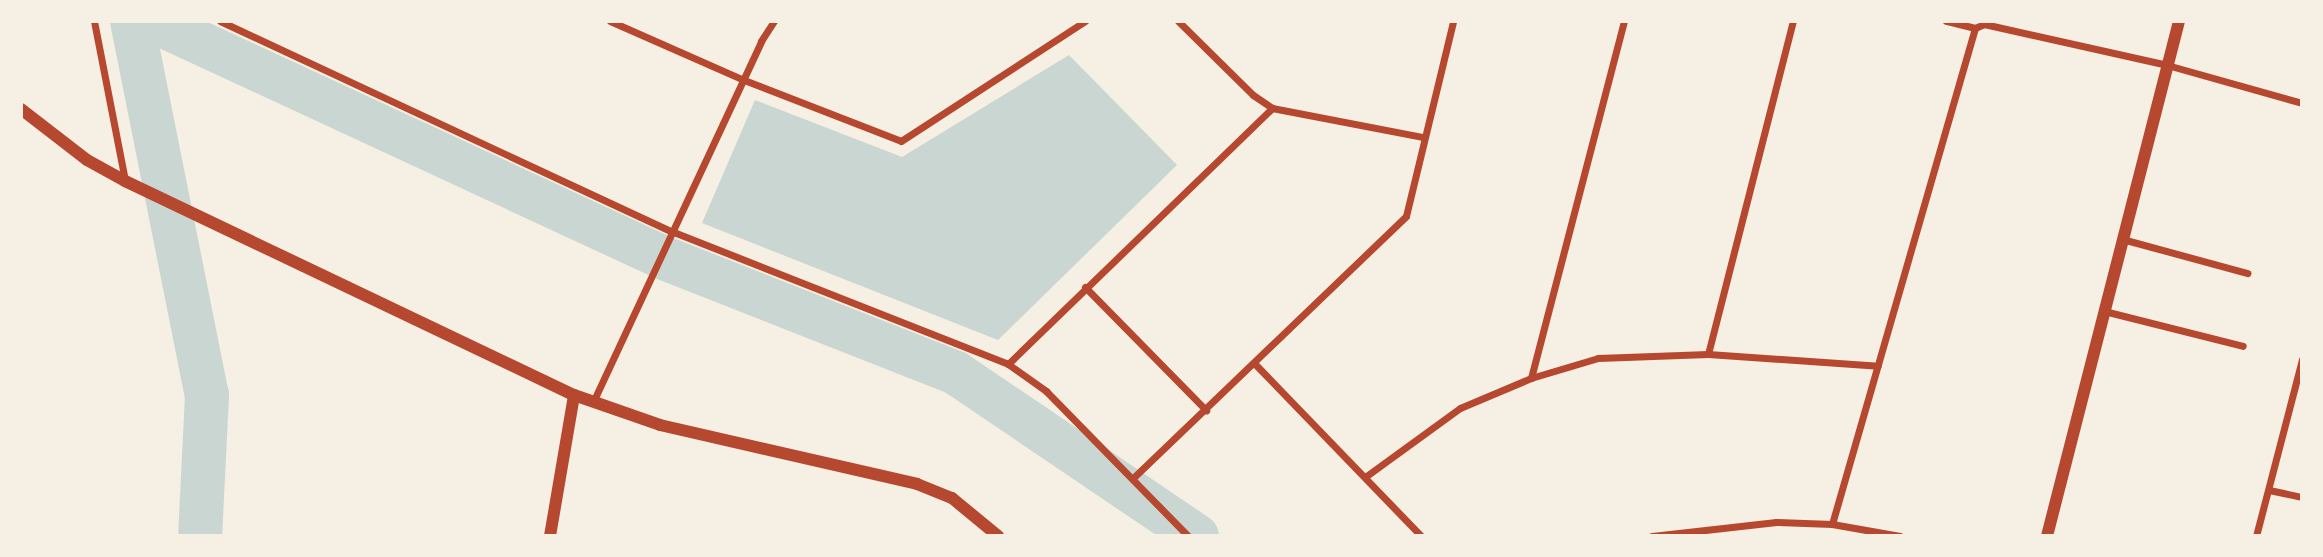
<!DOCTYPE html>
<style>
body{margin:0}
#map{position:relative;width:2323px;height:557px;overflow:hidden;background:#f6efe4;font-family:"Noto Serif",serif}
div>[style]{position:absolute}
.water>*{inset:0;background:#c9d6d2}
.river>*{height:44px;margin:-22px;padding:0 22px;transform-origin:22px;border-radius:22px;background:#c9d6d2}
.minor>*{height:7px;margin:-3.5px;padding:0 3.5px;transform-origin:3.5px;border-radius:3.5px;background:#b5482f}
.tertiary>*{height:12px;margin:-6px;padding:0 6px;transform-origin:6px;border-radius:6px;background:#b5482f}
span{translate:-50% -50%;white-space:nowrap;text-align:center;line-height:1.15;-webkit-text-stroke:6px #f6efe4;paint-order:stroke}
.frame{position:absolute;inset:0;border:23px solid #f6efe4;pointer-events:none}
</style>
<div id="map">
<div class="water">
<div style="clip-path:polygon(1069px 55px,1177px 165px,998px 340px,702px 223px,755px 100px,902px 157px)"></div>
</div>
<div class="river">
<div style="left:132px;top:21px;width:381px;rotate:78.7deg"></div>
<div style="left:207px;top:395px;width:141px;rotate:92.8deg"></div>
<div style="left:153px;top:21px;width:563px;rotate:24.88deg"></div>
<div style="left:664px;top:258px;width:314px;rotate:21.5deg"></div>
<div style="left:956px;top:373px;width:291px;rotate:34.1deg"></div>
</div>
<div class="minor">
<div style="left:94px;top:21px;width:162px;rotate:79deg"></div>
<div style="left:220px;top:21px;width:497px;rotate:25deg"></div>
<div style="left:671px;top:231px;width:362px;rotate:21.5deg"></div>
<div style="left:1008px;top:364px;width:47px;rotate:35.4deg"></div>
<div style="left:1046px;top:391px;width:203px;rotate:45.6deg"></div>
<div style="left:610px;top:21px;width:146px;rotate:23.8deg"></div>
<div style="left:744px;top:80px;width:168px;rotate:21.2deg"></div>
<div style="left:901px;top:141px;width:220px;rotate:-33.1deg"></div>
<div style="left:1178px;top:21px;width:105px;rotate:44.6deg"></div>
<div style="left:1253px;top:95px;width:23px;rotate:34deg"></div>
<div style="left:1272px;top:108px;width:154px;rotate:10.9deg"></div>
<div style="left:1975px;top:28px;width:10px;rotate:-24deg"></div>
<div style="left:1984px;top:24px;width:188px;rotate:12.6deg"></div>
<div style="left:2167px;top:65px;width:140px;rotate:15.7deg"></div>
<div style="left:2122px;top:239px;width:130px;rotate:15.2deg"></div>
<div style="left:1085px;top:287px;width:173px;rotate:45.5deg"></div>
<div style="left:2104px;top:311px;width:143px;rotate:14.1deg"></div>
<div style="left:1708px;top:354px;width:344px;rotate:-75.7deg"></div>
<div style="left:1008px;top:364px;width:368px;rotate:-44.1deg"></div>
<div style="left:1255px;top:364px;width:239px;rotate:46deg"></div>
<div style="left:1531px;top:378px;width:369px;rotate:-75.4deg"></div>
<div style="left:593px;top:402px;width:398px;rotate:-65deg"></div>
<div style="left:761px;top:41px;width:24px;rotate:-57deg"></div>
<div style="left:1365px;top:477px;width:117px;rotate:-36deg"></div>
<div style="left:1460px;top:408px;width:77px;rotate:-22.9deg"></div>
<div style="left:1531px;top:378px;width:70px;rotate:-16.6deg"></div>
<div style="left:1598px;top:358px;width:110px;rotate:-2.1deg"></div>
<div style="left:1708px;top:354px;width:170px;rotate:4deg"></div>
<div style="left:1133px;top:478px;width:378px;rotate:-43.8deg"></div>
<div style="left:1406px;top:216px;width:201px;rotate:-76.4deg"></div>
<div style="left:2269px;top:490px;width:34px;rotate:12deg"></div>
<div style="left:1832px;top:524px;width:516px;rotate:-73.92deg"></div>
<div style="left:1975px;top:28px;width:30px;rotate:-166deg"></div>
<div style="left:1652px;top:536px;width:125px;rotate:-6.4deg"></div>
<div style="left:1776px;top:522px;width:56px;rotate:2deg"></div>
<div style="left:1832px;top:524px;width:69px;rotate:10deg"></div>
<div style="left:2256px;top:536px;width:183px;rotate:-75.4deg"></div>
</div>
<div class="tertiary">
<div style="left:21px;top:109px;width:83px;rotate:37.7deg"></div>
<div style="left:87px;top:160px;width:43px;rotate:28.9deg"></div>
<div style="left:125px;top:181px;width:497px;rotate:25.5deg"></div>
<div style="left:574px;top:395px;width:91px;rotate:19.2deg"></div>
<div style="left:660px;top:425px;width:264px;rotate:12.9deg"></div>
<div style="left:917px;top:484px;width:38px;rotate:22deg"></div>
<div style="left:952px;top:498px;width:60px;rotate:39.6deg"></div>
<div style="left:550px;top:536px;width:143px;rotate:-80.3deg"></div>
<div style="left:2047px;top:536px;width:532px;rotate:-75.62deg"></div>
</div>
<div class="frame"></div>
</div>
